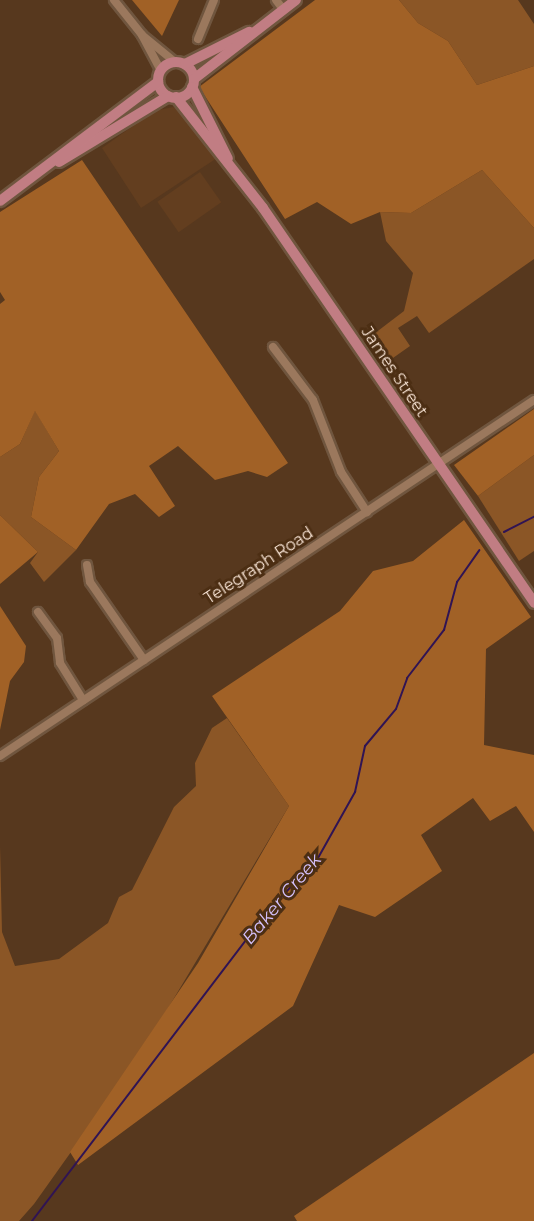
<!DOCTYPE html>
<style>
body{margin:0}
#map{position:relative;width:534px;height:1221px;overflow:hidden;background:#57381e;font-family:Montserrat,sans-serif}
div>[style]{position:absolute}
.built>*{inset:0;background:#633e1f;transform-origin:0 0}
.green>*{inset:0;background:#8b5626}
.forest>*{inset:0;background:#a16126}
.stream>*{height:2px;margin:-1px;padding:0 1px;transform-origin:1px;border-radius:1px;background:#301454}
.roads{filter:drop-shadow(2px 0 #70563f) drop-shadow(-2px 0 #70563f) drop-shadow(0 2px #70563f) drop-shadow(0 -2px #70563f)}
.minor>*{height:8px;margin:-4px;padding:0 4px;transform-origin:4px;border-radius:4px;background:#9b785d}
.major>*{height:10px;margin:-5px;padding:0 5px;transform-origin:5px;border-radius:5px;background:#c17d83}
.major>.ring{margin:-5px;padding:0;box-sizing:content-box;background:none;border:10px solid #c17d83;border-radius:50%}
span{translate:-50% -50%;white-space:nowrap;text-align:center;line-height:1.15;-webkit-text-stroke:6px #4c2e13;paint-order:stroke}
.street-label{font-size:16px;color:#fae6d7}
.water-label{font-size:18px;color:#d4c1fc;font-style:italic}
</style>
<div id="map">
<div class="built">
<div style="clip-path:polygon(173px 107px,185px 113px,217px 158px,141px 208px,102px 148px,154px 111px)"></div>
<div style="left:200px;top:172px;width:37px;height:52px;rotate:55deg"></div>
</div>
<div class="green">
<div style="clip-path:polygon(399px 0,518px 0,534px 24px,534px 66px,477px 85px,448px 41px,418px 23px)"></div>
<div style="clip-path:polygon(482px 170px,534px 228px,534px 259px,429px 333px,417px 316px,398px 328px,410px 346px,383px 365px,366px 340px,404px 311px,413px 273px,386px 241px,380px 212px,411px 213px)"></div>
<div style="clip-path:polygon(35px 410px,59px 451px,39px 477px,31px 517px,76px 550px,44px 582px,30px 563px,38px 552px,0 515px,0 457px,20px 444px)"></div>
<div style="clip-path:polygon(534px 455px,534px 551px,519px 561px,478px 496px)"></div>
<div style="clip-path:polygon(227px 718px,289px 806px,140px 1055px,34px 1204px,19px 1221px,0 1221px,0 846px,2px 932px,15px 966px,59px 959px,108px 923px,119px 897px,132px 890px,174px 807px,196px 786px,195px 763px,212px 728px)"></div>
</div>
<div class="forest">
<div style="clip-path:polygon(132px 0,179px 0,162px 36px)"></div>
<div style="clip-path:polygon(315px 0,399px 0,418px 23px,448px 41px,477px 85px,534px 66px,534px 228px,482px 170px,411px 213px,380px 212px,351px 224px,317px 202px,285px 219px,199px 87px)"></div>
<div style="clip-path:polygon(82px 160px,288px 463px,267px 477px,248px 471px,215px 480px,178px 446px,149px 466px,175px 506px,159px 517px,135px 494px,109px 504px,76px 550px,31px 517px,39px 477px,59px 451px,35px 411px,20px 444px,0 457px,0 304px,5px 300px,0 292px,0 212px)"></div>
<div style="clip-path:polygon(534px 409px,534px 455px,478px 496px,454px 465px)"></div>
<div style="clip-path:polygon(0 515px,38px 552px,0 584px)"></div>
<div style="clip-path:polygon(464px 520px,531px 617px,486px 649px,484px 745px,534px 755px,534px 832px,516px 806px,490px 821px,473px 798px,421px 835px,442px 871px,375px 917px,339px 905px,293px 1006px,78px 1165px,70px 1152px,198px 963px,289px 806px,212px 696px,340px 611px,373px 571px,413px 561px)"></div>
<div style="clip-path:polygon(0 606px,26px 646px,24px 662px,10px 681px,0 730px)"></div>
<div style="clip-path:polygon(534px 1053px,534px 1221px,297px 1221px,294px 1216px)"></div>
</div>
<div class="stream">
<div style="left:504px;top:532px;width:34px;rotate:-27deg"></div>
<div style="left:32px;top:1221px;width:391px;rotate:-52.7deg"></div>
<div style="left:269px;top:910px;width:71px;rotate:-46.7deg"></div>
<div style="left:318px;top:858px;width:76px;rotate:-60.7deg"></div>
<div style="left:355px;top:792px;width:47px;rotate:-77.7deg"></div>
<div style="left:365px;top:746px;width:48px;rotate:-50deg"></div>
<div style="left:396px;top:709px;width:33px;rotate:-70deg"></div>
<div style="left:407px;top:678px;width:61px;rotate:-52.4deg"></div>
<div style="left:444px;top:630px;width:50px;rotate:-74.8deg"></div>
<div style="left:457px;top:582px;width:39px;rotate:-55deg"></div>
</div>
<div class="roads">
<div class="minor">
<div style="left:114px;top:0;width:45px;rotate:51.3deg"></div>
<div style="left:142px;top:35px;width:43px;rotate:39.3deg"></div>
<div style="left:276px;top:0;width:11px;rotate:52deg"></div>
<div style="left:142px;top:35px;width:40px;rotate:62deg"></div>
<div style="left:198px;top:39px;width:42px;rotate:-67.7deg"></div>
<div style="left:273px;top:347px;width:66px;rotate:53deg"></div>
<div style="left:313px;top:400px;width:77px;rotate:68.7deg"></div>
<div style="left:341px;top:472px;width:48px;rotate:57deg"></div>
<div style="left:87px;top:565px;width:17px;rotate:80deg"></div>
<div style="left:90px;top:582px;width:95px;rotate:55.3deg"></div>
<div style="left:38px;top:612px;width:32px;rotate:54deg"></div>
<div style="left:57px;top:638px;width:25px;rotate:83deg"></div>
<div style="left:60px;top:663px;width:44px;rotate:58.1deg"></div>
<div style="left:0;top:756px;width:642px;rotate:-33.69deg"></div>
</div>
<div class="major">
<div class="ring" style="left:158px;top:62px;width:26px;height:26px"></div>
<div style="left:185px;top:64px;width:72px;rotate:-26.6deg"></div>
<div style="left:194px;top:79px;width:129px;rotate:-37.8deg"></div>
<div style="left:192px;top:87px;width:80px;rotate:63.4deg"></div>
<div style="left:176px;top:97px;width:141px;rotate:51.9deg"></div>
<div style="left:263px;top:208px;width:479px;rotate:55.5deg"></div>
<div style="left:59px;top:162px;width:127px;rotate:-31.2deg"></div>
<div style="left:0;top:201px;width:198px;rotate:-37deg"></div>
</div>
</div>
<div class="street-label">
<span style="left:394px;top:372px;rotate:56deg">James Street</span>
<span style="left:259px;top:566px;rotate:-33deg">Telegraph Road</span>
</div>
<div class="water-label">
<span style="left:282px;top:899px;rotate:-50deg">Baker Creek</span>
</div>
</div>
